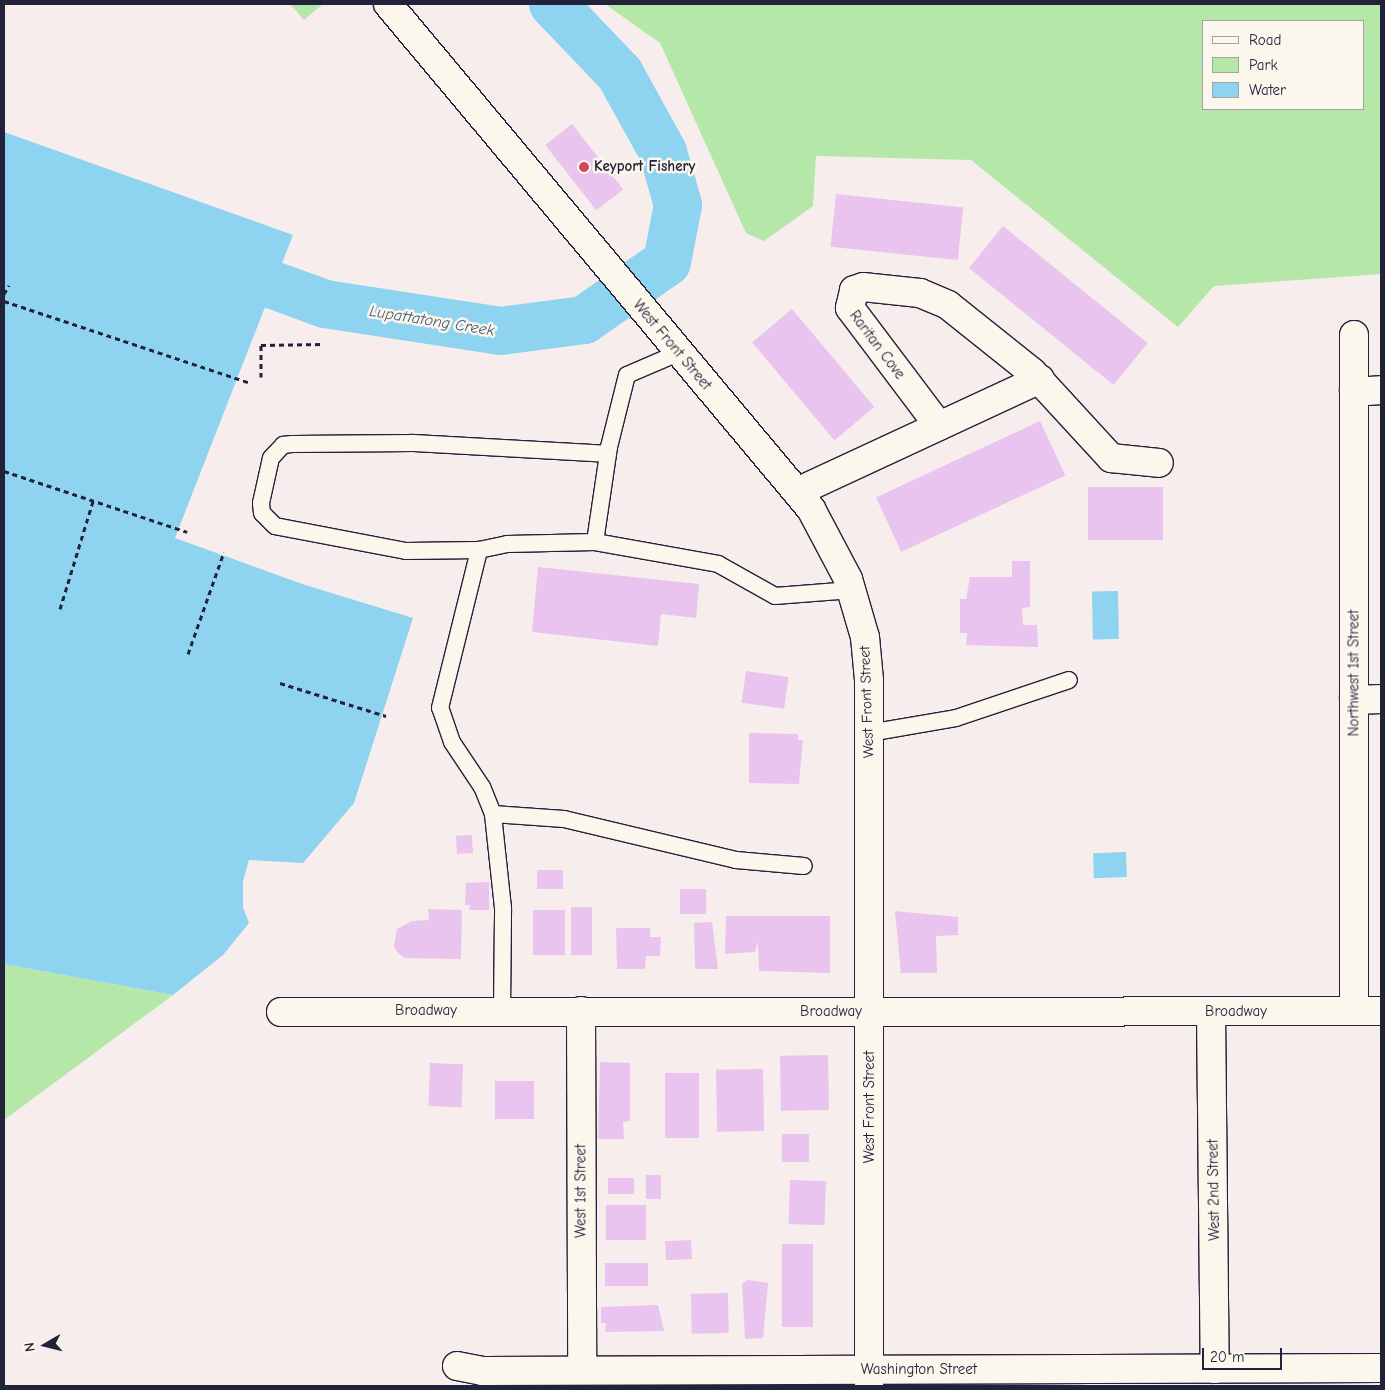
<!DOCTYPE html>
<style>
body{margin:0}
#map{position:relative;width:1385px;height:1390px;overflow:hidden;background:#f7edec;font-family:"Comic Neue",sans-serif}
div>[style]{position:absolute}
.green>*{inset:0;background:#b4e7a8}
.water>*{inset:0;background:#8ed3f0;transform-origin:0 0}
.river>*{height:48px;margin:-24px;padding:0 24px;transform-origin:24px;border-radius:24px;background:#8ed3f0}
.building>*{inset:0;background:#e9c4ee;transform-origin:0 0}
.path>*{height:3px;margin-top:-1.5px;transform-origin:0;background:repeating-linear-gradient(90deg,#22223b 0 5px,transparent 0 9px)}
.roads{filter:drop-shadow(1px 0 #22223b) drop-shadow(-1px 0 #22223b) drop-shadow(0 1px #22223b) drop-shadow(0 -1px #22223b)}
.lane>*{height:16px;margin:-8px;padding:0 8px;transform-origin:8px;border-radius:8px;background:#fbf7ec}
.street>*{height:28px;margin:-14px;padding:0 14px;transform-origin:14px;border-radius:14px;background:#fbf7ec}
.secondary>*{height:28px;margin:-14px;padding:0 14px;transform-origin:14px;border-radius:14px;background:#fbf7ec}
.dots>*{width:14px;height:14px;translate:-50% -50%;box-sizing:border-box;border:2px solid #fbf7ec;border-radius:50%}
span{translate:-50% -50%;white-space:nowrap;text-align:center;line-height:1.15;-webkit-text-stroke:5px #fbf7ec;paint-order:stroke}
.poi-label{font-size:15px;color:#22223b;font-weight:700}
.left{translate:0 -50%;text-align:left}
.street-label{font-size:15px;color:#22223b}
.water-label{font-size:16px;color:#425771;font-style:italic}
.frame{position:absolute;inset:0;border:5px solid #22223b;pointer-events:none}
.legend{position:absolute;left:1202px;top:20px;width:162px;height:90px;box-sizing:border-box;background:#fbf7ec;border:1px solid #a4a2a5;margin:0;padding:6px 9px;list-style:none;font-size:15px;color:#22223b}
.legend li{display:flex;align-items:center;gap:10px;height:25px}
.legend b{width:25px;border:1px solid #a4a2a5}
.north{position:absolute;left:20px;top:1320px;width:50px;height:50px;-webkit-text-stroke:4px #fbf7ec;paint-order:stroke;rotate:262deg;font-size:14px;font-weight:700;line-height:20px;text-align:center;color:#22223b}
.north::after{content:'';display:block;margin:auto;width:18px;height:22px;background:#22223b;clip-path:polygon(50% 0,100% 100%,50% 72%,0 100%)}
.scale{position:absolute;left:1202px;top:1348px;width:80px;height:22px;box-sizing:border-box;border:2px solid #22223b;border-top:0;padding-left:6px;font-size:15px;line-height:18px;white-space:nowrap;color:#22223b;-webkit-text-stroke:4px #fbf7ec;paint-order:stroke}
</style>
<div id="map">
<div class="green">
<div style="clip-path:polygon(290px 4px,323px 4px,304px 20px)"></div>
<div style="clip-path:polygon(evenodd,605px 4px,1381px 4px,1381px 274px,1214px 286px,1178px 327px,971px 160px,816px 156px,813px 206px,764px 241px,746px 233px,660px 43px,605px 4px,1204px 21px,1364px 21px,1364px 109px,1204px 109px,1204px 21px)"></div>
<div style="clip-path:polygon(4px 964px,173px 995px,4px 1120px)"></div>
</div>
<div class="water">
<div style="clip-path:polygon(4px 132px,293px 235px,175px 538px,302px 584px,413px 618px,354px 803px,303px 863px,249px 860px,243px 881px,243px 907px,249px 923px,223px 955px,173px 995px,4px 964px)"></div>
<div style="left:1118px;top:591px;width:48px;height:26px;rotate:89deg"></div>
<div style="left:1126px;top:852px;width:25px;height:33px;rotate:88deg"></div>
</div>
<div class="river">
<div style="left:273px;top:285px;width:55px;rotate:20.1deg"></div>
<div style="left:325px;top:304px;width:178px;rotate:8.7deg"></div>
<div style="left:501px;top:331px;width:84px;rotate:-7.5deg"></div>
<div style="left:584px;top:320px;width:101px;rotate:-34.9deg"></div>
<div style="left:667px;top:262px;width:58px;rotate:-79.1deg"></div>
<div style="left:678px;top:205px;width:55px;rotate:-105.8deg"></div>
<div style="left:663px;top:152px;width:89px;rotate:-118.9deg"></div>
<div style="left:620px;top:74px;width:97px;rotate:-133.7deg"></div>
</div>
<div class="building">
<div style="left:572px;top:124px;width:83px;height:34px;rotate:52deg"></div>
<div style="left:836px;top:194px;width:128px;height:53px;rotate:6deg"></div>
<div style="left:1003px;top:226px;width:186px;height:54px;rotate:39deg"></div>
<div style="left:792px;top:309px;width:128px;height:52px;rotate:50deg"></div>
<div style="left:1040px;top:421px;width:60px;height:181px;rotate:65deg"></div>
<div style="left:1163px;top:487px;width:53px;height:75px;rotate:90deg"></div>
<div style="clip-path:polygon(1012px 561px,1030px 561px,1030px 607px,1022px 608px,1023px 625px,1037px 625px,1038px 647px,966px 645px,967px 633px,960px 633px,960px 599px,966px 599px,970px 577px,1012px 577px)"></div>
<div style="clip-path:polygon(538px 567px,699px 584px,696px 618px,661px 614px,658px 646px,532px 632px)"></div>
<div style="left:746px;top:671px;width:43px;height:32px;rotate:8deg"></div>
<div style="clip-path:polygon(749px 733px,798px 734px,798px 740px,803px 740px,799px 784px,749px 783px)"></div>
<div style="left:472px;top:835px;width:18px;height:16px;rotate:87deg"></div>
<div style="left:563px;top:870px;width:19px;height:26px;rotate:90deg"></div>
<div style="clip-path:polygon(489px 882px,489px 910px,469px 910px,470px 905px,465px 905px,466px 883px)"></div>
<div style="left:680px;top:889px;width:26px;height:25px"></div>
<div style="left:571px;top:907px;width:21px;height:48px"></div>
<div style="clip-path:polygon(428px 909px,462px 910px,461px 959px,405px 958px,398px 953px,394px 946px,397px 929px,412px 921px,429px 920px)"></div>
<div style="left:565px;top:910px;width:45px;height:32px;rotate:90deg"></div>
<div style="clip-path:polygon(895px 911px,958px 917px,958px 935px,936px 936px,937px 973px,901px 973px)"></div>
<div style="clip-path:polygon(726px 916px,830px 916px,830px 973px,759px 971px,758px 942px,755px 952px,725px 954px)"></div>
<div style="clip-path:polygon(712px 922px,718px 969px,695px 969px,694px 923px)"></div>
<div style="clip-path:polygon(616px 928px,650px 928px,650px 937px,661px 937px,660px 956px,646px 956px,645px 969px,617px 969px)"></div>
<div style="left:828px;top:1055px;width:55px;height:48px;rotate:89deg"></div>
<div style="clip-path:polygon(600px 1062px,630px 1063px,630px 1121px,623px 1122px,624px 1139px,598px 1139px)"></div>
<div style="left:430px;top:1063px;width:33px;height:43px;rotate:2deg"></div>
<div style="left:763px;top:1069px;width:62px;height:47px;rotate:89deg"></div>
<div style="left:699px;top:1073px;width:65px;height:34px;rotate:90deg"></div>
<div style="left:495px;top:1081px;width:39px;height:38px"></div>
<div style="left:782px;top:1134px;width:27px;height:28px"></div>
<div style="left:646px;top:1175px;width:15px;height:24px"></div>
<div style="left:608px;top:1178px;width:26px;height:16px"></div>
<div style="left:790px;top:1180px;width:36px;height:44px;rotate:2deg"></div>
<div style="left:646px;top:1205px;width:35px;height:40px;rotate:90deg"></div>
<div style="left:691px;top:1240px;width:19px;height:26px;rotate:87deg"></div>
<div style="left:782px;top:1244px;width:31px;height:83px"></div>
<div style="left:605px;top:1263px;width:43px;height:23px"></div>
<div style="clip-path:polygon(748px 1280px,768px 1283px,763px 1338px,745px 1339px,742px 1284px)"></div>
<div style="left:728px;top:1293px;width:40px;height:37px;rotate:89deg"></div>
<div style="clip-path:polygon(658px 1305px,664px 1331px,605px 1332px,606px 1323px,601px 1323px,601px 1307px)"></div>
</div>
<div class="path">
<div style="left:4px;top:294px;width:10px;rotate:-61deg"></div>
<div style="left:4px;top:301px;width:257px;rotate:18.4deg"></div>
<div style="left:261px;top:377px;width:32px;rotate:-90deg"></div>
<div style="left:261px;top:345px;width:62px;rotate:-0.9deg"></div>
<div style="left:4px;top:471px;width:193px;rotate:18.4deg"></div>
<div style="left:60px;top:609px;width:113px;rotate:-73deg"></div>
<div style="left:188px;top:654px;width:108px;rotate:-70.6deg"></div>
<div style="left:280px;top:683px;width:111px;rotate:17.3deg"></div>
</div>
<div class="roads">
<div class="lane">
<div style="left:595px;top:542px;width:96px;rotate:-81.6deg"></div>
<div style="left:609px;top:447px;width:74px;rotate:-76deg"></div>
<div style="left:627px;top:375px;width:56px;rotate:-23.3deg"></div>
<div style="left:479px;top:550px;width:73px;rotate:179.2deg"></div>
<div style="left:406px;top:551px;width:133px;rotate:-169.2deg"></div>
<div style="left:275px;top:526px;width:18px;rotate:-135deg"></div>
<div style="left:262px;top:513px;width:10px;rotate:-96deg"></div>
<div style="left:261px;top:503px;width:46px;rotate:-77.5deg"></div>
<div style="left:271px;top:458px;width:18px;rotate:-47deg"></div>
<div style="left:283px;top:445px;width:9px;rotate:-6deg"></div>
<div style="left:292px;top:444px;width:121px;rotate:-0.5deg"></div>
<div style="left:413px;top:443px;width:194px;rotate:3.2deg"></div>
<div style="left:869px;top:733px;width:88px;rotate:-9.8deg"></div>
<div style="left:956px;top:718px;width:119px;rotate:-18.6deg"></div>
<div style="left:493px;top:814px;width:71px;rotate:4deg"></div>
<div style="left:564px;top:819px;width:177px;rotate:13.4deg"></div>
<div style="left:736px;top:860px;width:68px;rotate:5deg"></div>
<div style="left:502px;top:1011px;width:103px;rotate:-89.4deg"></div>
<div style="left:503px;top:908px;width:95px;rotate:-96.1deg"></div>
<div style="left:493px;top:814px;width:29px;rotate:-112deg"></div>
<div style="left:482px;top:787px;width:54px;rotate:-123.7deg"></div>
<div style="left:452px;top:742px;width:36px;rotate:-109deg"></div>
<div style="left:440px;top:708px;width:163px;rotate:-76.1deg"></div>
<div style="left:479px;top:550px;width:29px;rotate:-12deg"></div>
<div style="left:507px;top:544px;width:88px;rotate:-1.3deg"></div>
<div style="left:595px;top:542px;width:125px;rotate:10.1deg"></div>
<div style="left:718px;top:564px;width:65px;rotate:29.3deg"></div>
<div style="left:775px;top:596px;width:77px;rotate:-4.5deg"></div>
</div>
<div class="street">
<div style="left:1354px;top:335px;width:675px;rotate:90deg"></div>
<div style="left:1354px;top:392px;width:27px;rotate:-4deg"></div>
<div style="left:939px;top:426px;width:148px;rotate:-127deg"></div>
<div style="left:850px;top:308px;width:18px;rotate:-77deg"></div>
<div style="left:854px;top:290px;width:9px;rotate:-18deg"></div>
<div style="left:863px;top:287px;width:57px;rotate:6deg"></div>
<div style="left:920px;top:293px;width:30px;rotate:23deg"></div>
<div style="left:948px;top:305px;width:107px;rotate:38.6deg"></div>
<div style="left:1032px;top:372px;width:117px;rotate:47.4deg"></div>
<div style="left:1111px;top:458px;width:48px;rotate:5.9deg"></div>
<div style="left:797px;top:492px;width:268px;rotate:-24.9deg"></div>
<div style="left:1354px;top:700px;width:27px;rotate:-2deg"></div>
<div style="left:581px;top:1011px;width:359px;rotate:89.8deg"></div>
<div style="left:281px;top:1012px;width:589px"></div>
<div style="left:1211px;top:1012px;width:357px;rotate:89.4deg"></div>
<div style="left:457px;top:1366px;width:25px;rotate:11deg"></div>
<div style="left:482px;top:1371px;width:899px;rotate:-0.19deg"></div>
</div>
<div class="secondary">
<div style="left:388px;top:4px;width:659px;rotate:50.05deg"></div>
<div style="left:811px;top:509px;width:79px;rotate:62.1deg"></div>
<div style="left:848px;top:579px;width:60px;rotate:73.7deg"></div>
<div style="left:865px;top:637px;width:43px;rotate:84.7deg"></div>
<div style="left:869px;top:680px;width:706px;rotate:90deg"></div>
<div style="left:870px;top:1012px;width:511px;rotate:-0.11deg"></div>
</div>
</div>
<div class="dots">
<div style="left:584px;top:167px;background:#d1495b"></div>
</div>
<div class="poi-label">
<span class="left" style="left:594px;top:167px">Keyport Fishery</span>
</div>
<div class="street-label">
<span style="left:672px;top:345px;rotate:50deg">West Front Street</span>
<span style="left:877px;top:345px;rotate:53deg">Raritan Cove</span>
<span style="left:1354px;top:673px;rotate:-90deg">Northwest 1st Street</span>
<span style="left:867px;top:702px;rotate:-92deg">West Front Street</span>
<span style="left:426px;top:1011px">Broadway</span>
<span style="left:831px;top:1012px">Broadway</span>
<span style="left:1236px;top:1012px">Broadway</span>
<span style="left:870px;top:1107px;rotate:-90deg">West Front Street</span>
<span style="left:1214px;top:1190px;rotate:-91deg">West 2nd Street</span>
<span style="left:581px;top:1191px;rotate:-90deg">West 1st Street</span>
<span style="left:919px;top:1370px">Washington Street</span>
</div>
<div class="water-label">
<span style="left:432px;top:321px;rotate:9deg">Lupattatong Creek</span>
</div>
<div class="frame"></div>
<ul class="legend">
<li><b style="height:6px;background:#fbf7ec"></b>Road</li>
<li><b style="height:14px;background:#b4e7a8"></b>Park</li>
<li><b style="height:14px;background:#8ed3f0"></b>Water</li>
</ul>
<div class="north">N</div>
<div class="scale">20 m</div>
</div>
